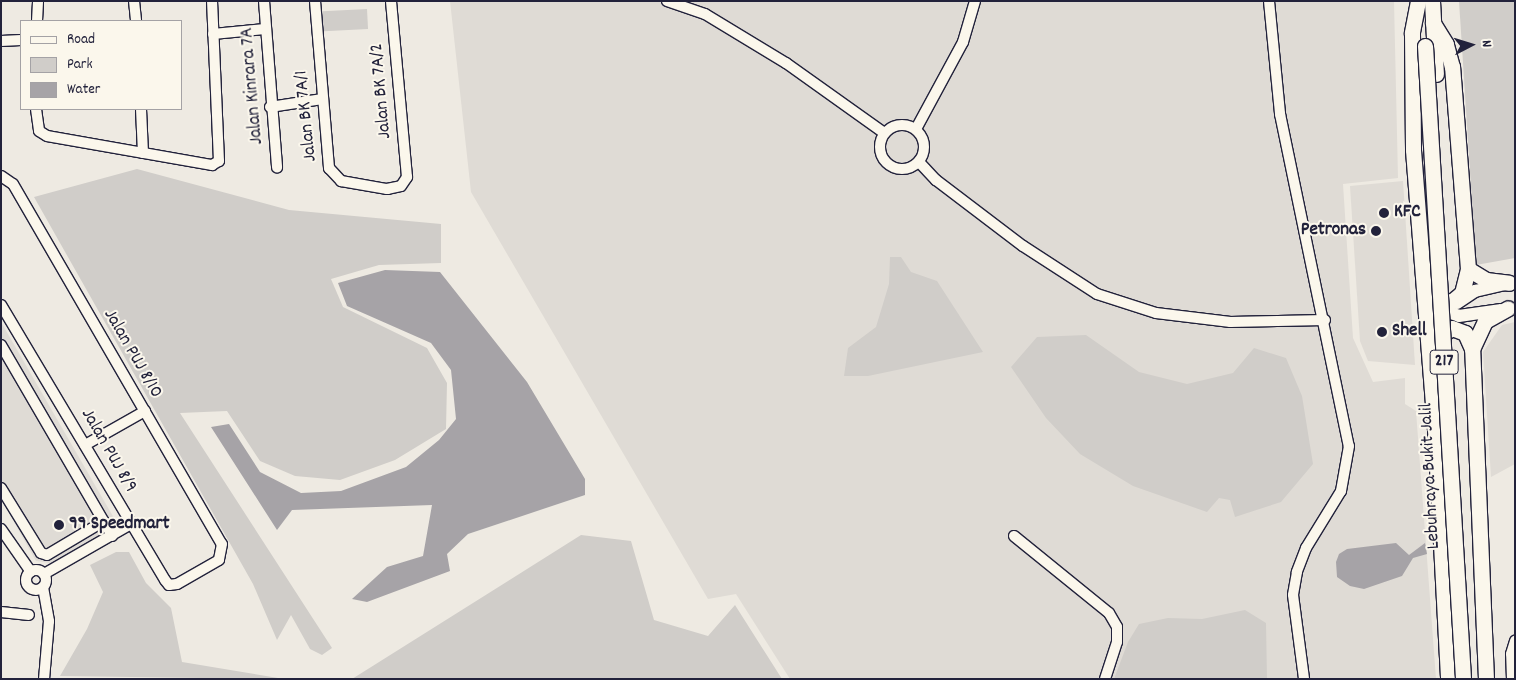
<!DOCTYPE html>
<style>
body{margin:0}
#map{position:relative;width:1516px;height:680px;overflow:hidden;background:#eeeae2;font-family:Dekko,sans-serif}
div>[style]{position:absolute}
.built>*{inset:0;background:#dfdbd5}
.green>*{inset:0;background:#d0cdc9;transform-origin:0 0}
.water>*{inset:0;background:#a6a3a7}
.roads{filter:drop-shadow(1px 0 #22223b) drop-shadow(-1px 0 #22223b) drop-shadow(0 1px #22223b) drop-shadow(0 -1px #22223b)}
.minor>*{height:10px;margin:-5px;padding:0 5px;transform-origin:5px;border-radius:5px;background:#fbf7ec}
.minor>.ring{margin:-5px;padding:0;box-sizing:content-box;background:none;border:10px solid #fbf7ec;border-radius:50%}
.major>*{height:12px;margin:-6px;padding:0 6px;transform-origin:6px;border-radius:6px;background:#fbf7ec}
.highway>*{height:15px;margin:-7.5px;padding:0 7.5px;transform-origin:7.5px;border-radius:7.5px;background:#fbf7ec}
.bridges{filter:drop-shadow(1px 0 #22223b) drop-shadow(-1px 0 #22223b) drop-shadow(0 1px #22223b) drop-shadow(0 -1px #22223b)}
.highway-bridge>*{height:15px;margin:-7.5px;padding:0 7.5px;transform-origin:7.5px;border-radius:7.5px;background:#fbf7ec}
.dots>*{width:14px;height:14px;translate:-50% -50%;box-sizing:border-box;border:2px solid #fbf7ec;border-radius:50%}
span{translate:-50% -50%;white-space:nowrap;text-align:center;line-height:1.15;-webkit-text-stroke:4px #fbf7ec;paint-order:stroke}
.shield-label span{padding:1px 4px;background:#fbf7ec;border:1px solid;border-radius:4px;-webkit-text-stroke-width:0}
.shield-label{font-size:18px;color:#22223b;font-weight:700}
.street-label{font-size:19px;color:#22223b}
.poi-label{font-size:19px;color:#22223b;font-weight:700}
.left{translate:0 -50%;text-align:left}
.right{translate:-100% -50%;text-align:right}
.frame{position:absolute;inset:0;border:2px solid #22223b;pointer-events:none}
.legend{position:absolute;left:20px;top:20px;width:162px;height:90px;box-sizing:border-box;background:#fbf7ec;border:1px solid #a4a2a5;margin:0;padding:6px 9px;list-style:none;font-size:15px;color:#22223b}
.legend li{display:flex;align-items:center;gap:10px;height:25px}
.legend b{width:25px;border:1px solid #a4a2a5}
.north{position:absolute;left:1446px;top:20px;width:50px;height:50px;-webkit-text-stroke:4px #fbf7ec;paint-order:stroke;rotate:85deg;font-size:14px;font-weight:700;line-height:20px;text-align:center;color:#22223b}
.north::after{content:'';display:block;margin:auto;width:18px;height:22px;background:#22223b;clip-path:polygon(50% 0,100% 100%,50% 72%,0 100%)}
</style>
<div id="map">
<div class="built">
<div style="clip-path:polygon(450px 1px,1394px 1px,1398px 178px,1343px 184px,1353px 338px,1373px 382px,1405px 378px,1405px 404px,1416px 411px,1436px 679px,790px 679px,736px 594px,708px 599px,471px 192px)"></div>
<div style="clip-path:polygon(1403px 181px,1415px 365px,1368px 361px,1360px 341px,1350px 186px)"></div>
<div style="clip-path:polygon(1px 322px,118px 525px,51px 563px,36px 561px,1px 499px)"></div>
<div style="clip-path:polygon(1515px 322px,1515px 464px,1491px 477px,1483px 352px,1502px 325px)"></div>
</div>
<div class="green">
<div style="clip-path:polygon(1459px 1px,1515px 1px,1515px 258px,1476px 265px)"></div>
<div style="left:367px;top:9px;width:20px;height:49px;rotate:87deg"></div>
<div style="clip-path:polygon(137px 169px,289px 210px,441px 224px,441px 263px,379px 265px,331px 279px,343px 307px,427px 348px,447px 383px,446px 429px,395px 460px,340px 480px,295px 476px,260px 461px,227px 411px,180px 413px,332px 648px,322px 655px,310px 649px,291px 615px,277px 640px,253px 584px,34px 197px)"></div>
<div style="clip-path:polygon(890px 257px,901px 257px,911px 272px,937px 281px,983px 352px,868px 376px,844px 376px,848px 348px,876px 327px,889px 284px)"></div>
<div style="clip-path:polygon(1086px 335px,1139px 372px,1187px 384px,1233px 373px,1254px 348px,1286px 358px,1302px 396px,1313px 464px,1281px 502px,1235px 517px,1230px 500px,1219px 498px,1207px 512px,1133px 486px,1080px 454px,1046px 418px,1011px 367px,1037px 337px)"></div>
<div style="clip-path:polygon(581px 535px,631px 541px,654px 620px,708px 636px,735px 605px,782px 679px,352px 679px)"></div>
<div style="clip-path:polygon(116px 552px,129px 552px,146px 583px,171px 608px,182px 662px,284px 679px,60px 676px,87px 629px,103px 592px,90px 565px)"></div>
<div style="clip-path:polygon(1245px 610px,1266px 623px,1267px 679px,1114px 679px,1128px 642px,1139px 624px,1168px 618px,1202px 619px)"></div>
</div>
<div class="water">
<div style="clip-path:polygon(385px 270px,440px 272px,527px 382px,585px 479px,585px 495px,468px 534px,447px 554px,450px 571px,367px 602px,352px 599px,387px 567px,423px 556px,432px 505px,292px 510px,277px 530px,211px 427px,229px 424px,260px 472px,301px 493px,341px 491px,406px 467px,439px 440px,456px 419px,451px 370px,431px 343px,347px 306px,338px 283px)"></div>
<div style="clip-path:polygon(1396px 543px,1409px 555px,1425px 543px,1427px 554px,1413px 558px,1402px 576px,1364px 589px,1350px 586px,1337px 577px,1336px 562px,1339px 554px,1347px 549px)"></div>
</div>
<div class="roads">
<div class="minor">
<div style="left:134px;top:1px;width:20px;rotate:84deg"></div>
<div style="left:264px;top:1px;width:167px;rotate:85.5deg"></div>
<div style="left:315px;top:1px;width:168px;rotate:85.2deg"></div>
<div style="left:329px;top:168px;width:18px;rotate:47deg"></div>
<div style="left:341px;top:181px;width:47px;rotate:9.9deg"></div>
<div style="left:387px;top:189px;width:14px;rotate:-12deg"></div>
<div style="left:401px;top:186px;width:11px;rotate:-56deg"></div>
<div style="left:407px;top:177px;width:177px;rotate:-95.2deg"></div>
<div style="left:667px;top:1px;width:40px;rotate:18.9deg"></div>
<div style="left:705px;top:14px;width:95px;rotate:31.2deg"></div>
<div style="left:786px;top:63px;width:120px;rotate:35.5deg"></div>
<div style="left:1269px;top:1px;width:114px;rotate:84.4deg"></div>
<div style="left:1280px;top:114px;width:339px;rotate:78.3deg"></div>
<div style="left:1349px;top:446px;width:46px;rotate:100.1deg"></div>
<div style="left:1341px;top:491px;width:67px;rotate:121.6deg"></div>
<div style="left:1306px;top:548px;width:26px;rotate:111deg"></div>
<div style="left:1297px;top:572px;width:23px;rotate:100deg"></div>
<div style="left:1293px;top:595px;width:85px;rotate:82.5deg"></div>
<div style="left:37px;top:21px;width:20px;rotate:-87deg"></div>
<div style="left:213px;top:34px;width:52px;rotate:-5.5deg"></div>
<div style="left:1px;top:41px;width:20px;rotate:-3deg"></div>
<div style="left:270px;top:107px;width:53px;rotate:-8.7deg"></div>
<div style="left:36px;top:109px;width:22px;rotate:82deg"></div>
<div style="left:39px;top:131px;width:9px;rotate:32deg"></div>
<div style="left:47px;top:136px;width:168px;rotate:10deg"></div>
<div style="left:212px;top:165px;width:8px;rotate:-30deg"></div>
<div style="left:219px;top:161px;width:160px;rotate:-92.5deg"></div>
<div style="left:141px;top:109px;width:44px;rotate:87.4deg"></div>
<div class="ring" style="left:880px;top:125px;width:34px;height:34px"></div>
<div style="left:916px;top:129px;width:99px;rotate:-61.6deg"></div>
<div style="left:963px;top:42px;width:43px;rotate:-73.7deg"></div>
<div style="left:919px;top:162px;width:25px;rotate:47deg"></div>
<div style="left:936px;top:180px;width:109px;rotate:37.2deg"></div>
<div style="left:1023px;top:246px;width:88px;rotate:33deg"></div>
<div style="left:1097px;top:294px;width:62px;rotate:17.9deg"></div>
<div style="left:1156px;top:313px;width:75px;rotate:6.9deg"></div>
<div style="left:1230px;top:322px;width:95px;rotate:-1.2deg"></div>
<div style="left:1px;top:176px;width:14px;rotate:34deg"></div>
<div style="left:13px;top:184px;width:416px;rotate:59.9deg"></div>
<div style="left:222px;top:544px;width:16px;rotate:101deg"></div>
<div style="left:219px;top:560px;width:48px;rotate:150.3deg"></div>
<div style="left:177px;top:584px;width:8px;rotate:173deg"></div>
<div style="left:169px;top:585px;width:6px;rotate:-129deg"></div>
<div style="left:165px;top:580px;width:320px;rotate:-120.8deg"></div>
<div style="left:1px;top:345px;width:221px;rotate:59.8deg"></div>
<div style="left:85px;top:445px;width:69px;rotate:-29.5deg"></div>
<div style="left:1px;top:488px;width:76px;rotate:58.4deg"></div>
<div style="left:41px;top:553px;width:6px;rotate:18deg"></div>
<div style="left:47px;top:555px;width:66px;rotate:-30.8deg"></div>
<div style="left:1px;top:529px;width:52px;rotate:55.1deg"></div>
<div style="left:1014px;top:536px;width:122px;rotate:39deg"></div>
<div style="left:1109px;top:613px;width:16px;rotate:60deg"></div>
<div style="left:1117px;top:627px;width:15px;rotate:90deg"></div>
<div style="left:1117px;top:642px;width:39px;rotate:108deg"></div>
<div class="ring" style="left:26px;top:570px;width:10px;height:10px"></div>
<div style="left:44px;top:574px;width:100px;rotate:-29.9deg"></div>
<div style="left:43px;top:587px;width:35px;rotate:80deg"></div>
<div style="left:49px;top:621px;width:58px;rotate:94.9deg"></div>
<div style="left:1px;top:612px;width:28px;rotate:6deg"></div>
<div style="left:1512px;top:679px;width:25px;rotate:-92deg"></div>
<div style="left:1511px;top:654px;width:14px;rotate:-73deg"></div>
</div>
<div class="major">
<div style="left:1457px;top:303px;width:22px;rotate:-34deg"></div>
<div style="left:1475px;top:291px;width:31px;rotate:-13deg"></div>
<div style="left:1432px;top:307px;width:28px;rotate:18deg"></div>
<div style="left:1459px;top:316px;width:41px;rotate:-8.3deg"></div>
</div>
<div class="highway">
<div style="left:1418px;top:1px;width:33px;rotate:101deg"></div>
<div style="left:1412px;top:33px;width:117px;rotate:89.5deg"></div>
<div style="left:1413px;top:150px;width:280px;rotate:85.5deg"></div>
<div style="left:1435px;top:429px;width:250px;rotate:87deg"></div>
<div style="left:1432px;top:1px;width:73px;rotate:86.9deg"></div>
<div style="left:1468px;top:269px;width:21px;rotate:31deg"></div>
<div style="left:1486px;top:280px;width:23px;rotate:7deg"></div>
<div style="left:1431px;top:292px;width:9px;rotate:49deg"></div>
<div style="left:1437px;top:299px;width:14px;rotate:12deg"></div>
<div style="left:1451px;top:302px;width:14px;rotate:-39deg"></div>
<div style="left:1462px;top:293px;width:25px;rotate:-76deg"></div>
<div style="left:1468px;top:269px;width:203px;rotate:-94.5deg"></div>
<div style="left:1452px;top:67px;width:24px;rotate:-105deg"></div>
<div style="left:1446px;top:44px;width:25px;rotate:-122deg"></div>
<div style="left:1434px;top:339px;width:21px;rotate:-31deg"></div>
<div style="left:1452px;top:328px;width:14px;rotate:21deg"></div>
<div style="left:1465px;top:333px;width:17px;rotate:66deg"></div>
<div style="left:1486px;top:679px;width:330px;rotate:-92.4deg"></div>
<div style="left:1472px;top:349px;width:31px;rotate:-65deg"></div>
<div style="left:1485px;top:321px;width:26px;rotate:-29deg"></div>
</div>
</div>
<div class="bridges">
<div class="highway-bridge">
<div style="left:1425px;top:46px;width:634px;rotate:86.56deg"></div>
</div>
</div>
<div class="dots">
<div style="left:1384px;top:213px;background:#22223b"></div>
<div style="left:1376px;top:231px;background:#22223b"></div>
<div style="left:1382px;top:332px;background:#22223b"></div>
<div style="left:59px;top:525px;background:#22223b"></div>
</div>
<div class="shield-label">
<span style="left:1444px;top:362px">217</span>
</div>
<div class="street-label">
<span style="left:253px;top:86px;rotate:-95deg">Jalan Kinrara 7A</span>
<span style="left:382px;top:91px;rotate:-95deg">Jalan BK 7A/2</span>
<span style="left:307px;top:116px;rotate:-96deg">Jalan BK 7A/1</span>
<span style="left:132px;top:354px;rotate:60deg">Jalan PUJ 8/10</span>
<span style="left:108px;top:451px;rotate:60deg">Jalan PUJ 8/9</span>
<span style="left:1431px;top:476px;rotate:-93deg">Lebuhraya Bukit Jalil</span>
</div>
<div class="poi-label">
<span class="left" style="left:1394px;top:213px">KFC</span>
<span class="right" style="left:1366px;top:231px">Petronas</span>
<span class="left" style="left:1392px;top:332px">Shell</span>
<span class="left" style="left:69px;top:525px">99 Speedmart</span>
</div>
<div class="frame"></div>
<ul class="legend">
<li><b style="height:6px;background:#fbf7ec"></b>Road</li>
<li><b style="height:14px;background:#d0cdc9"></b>Park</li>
<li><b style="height:14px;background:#a6a3a7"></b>Water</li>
</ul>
<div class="north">N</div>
</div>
